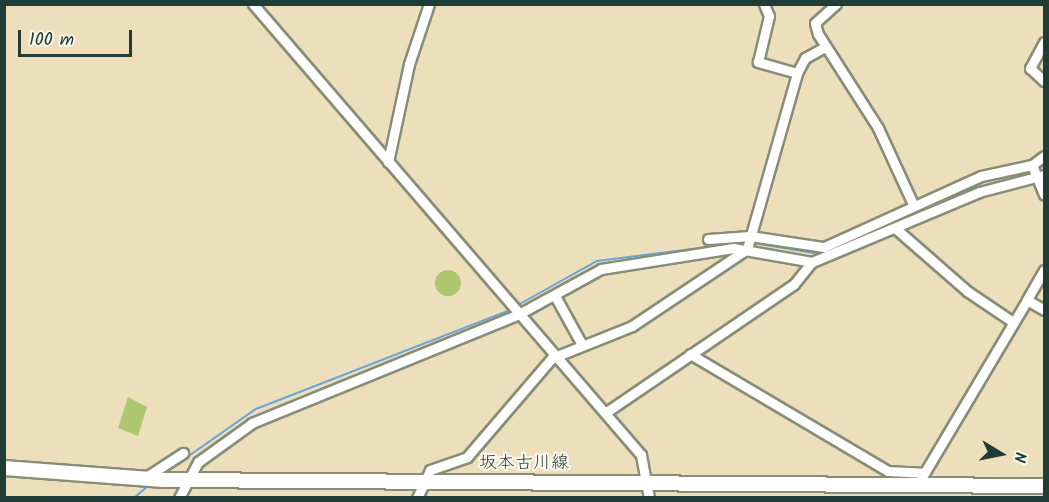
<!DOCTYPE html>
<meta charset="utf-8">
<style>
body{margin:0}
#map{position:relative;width:1049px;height:502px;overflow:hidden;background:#eddfbc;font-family:Kalam,"Klee One",sans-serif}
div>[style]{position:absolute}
.green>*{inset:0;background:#acc76e}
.round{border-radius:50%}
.stream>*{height:2px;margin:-1px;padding:0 1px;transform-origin:1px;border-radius:1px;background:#69a4d9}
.roads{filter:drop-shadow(2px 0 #868e78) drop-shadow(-2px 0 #868e78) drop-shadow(0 2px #868e78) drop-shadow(0 -2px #868e78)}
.street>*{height:9px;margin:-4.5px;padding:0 4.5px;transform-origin:4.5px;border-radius:4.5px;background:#fff}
.secondary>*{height:14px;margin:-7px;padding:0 7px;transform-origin:7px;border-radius:7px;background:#fff}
span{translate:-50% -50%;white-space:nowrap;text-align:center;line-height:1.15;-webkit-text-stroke:4.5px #fbf7ec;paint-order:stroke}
.street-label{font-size:18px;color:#1f3d34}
.frame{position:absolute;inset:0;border:6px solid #1f3d34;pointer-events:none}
.north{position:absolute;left:971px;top:424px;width:60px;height:60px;-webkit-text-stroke:4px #fbf7ec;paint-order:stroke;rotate:100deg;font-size:16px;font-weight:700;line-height:24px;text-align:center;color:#1f3d34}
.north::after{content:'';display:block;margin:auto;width:21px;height:27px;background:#1f3d34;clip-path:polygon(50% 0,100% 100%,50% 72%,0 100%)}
.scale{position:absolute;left:18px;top:30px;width:114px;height:27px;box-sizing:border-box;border:3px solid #1f3d34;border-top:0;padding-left:8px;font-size:18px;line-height:21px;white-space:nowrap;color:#1f3d34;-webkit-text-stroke:4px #fbf7ec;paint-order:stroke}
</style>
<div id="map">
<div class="green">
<div class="round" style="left:435px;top:270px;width:26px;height:26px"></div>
<div style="clip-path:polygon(128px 397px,147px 407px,138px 436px,118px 428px)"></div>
</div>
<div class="stream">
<div style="left:1037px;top:171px;width:9px;rotate:-41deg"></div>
<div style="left:878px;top:230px;width:81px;rotate:-25deg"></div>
<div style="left:951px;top:196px;width:70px;rotate:-15.8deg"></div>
<div style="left:753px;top:243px;width:68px;rotate:9.3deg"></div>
<div style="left:518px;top:305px;width:90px;rotate:-29.1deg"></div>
<div style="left:597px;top:261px;width:151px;rotate:-7.2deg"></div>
<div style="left:163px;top:474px;width:113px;rotate:-35deg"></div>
<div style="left:256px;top:409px;width:276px;rotate:-21.3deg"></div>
<div style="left:134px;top:498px;width:20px;rotate:-41deg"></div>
</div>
<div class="roads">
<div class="street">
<div style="left:253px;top:4px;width:595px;rotate:49.29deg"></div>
<div style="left:641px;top:455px;width:44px;rotate:79.5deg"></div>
<div style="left:836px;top:4px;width:28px;rotate:138deg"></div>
<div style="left:815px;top:23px;width:11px;rotate:75deg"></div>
<div style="left:818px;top:34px;width:112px;rotate:57.4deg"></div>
<div style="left:878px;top:128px;width:84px;rotate:65.3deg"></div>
<div style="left:1044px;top:42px;width:30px;rotate:118deg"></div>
<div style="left:1030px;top:68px;width:19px;rotate:43deg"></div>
<div style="left:797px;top:73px;width:17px;rotate:-62deg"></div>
<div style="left:805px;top:58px;width:23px;rotate:-29deg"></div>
<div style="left:388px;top:162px;width:100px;rotate:-77.9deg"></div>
<div style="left:409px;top:64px;width:63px;rotate:-71.6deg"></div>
<div style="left:1032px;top:165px;width:32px;rotate:68deg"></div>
<div style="left:895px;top:228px;width:96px;rotate:41.2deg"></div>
<div style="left:967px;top:291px;width:55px;rotate:34deg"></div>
<div style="left:708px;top:239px;width:42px;rotate:-4.1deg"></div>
<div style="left:750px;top:236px;width:75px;rotate:8.5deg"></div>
<div style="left:824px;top:247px;width:172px;rotate:-24.3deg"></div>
<div style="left:981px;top:176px;width:52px;rotate:-12.2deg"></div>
<div style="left:1032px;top:165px;width:15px;rotate:-37deg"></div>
<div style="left:1044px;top:270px;width:34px;rotate:120deg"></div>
<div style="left:1027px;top:300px;width:20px;rotate:30deg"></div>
<div style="left:555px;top:296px;width:54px;rotate:61deg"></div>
<div style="left:690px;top:354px;width:230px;rotate:30.6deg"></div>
<div style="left:888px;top:471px;width:34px;rotate:3deg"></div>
<div style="left:605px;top:413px;width:229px;rotate:-34.3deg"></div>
<div style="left:794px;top:284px;width:28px;rotate:-51deg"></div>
<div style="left:922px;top:477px;width:206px;rotate:-59.3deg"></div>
<div style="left:143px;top:479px;width:48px;rotate:-33deg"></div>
<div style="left:179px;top:498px;width:41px;rotate:-62.2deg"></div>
<div style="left:198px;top:462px;width:67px;rotate:-35.8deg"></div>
<div style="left:252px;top:423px;width:286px;rotate:-22.2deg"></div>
<div style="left:517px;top:315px;width:96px;rotate:-28.7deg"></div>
<div style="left:601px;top:269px;width:134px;rotate:-9deg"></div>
<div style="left:733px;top:248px;width:80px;rotate:10deg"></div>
<div style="left:812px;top:262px;width:181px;rotate:-22.7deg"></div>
<div style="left:979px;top:192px;width:67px;rotate:-14.7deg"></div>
<div style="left:417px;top:498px;width:31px;rotate:-65deg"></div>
<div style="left:430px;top:470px;width:39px;rotate:-19deg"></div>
<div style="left:467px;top:457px;width:130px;rotate:-49.4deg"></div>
<div style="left:552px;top:358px;width:86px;rotate:-21.8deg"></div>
<div style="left:632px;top:326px;width:138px;rotate:-33.8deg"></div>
<div style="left:747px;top:249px;width:183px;rotate:-74.1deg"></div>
<div style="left:797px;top:73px;width:41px;rotate:-164.2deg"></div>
<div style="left:758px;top:62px;width:47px;rotate:-76.6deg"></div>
<div style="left:769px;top:16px;width:13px;rotate:-113deg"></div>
</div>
<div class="secondary">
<div style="left:4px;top:468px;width:160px;rotate:4.3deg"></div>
<div style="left:164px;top:480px;width:880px;rotate:0.39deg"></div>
</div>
</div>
<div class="street-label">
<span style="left:524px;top:464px">坂本古川線</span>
</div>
<div class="frame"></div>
<div class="north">N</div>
<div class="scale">100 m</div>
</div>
